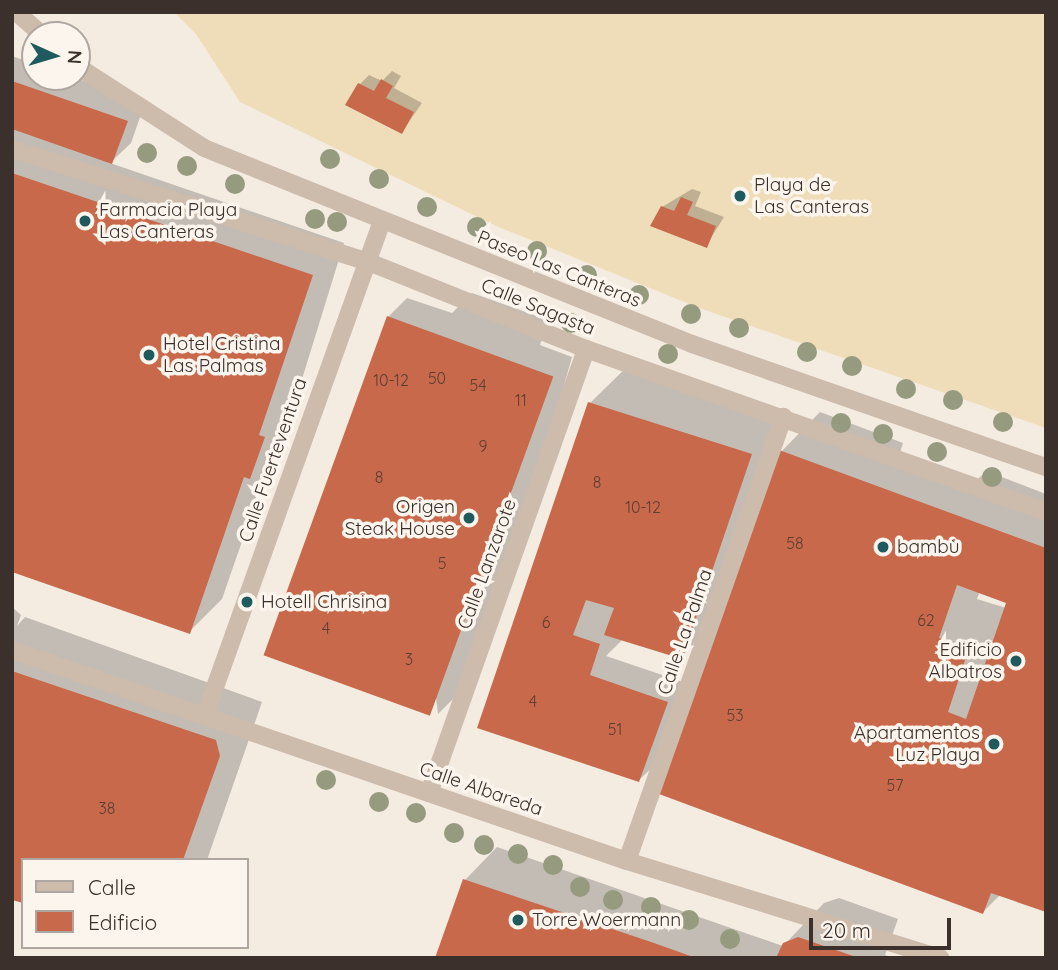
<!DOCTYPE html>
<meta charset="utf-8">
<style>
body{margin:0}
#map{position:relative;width:1058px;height:970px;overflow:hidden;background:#f4ebe1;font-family:Quicksand,sans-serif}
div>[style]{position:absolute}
.sand>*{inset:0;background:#efdcb8}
.shadow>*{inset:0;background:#0003}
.building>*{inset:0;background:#c8694b;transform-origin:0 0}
.minor>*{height:18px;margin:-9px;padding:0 9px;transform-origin:9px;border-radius:9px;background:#cdbbac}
.trees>*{width:20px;height:20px;margin:-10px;border-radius:50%;background:#969b7f}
.dots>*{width:19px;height:19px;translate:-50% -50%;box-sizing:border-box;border:4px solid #fbf5ee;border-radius:50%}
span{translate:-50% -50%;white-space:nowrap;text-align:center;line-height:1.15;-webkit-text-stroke:7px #fbf5ee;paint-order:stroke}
.number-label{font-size:16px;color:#5e3e33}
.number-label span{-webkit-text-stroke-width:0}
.poi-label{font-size:19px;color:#3b302b}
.left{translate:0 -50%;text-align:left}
.right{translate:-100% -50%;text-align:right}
.street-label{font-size:19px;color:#3b302b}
.frame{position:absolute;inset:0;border:14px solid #3b302b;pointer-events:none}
.legend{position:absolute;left:21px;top:858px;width:228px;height:91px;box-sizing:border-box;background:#fbf5ee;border:2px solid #aea6a0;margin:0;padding:9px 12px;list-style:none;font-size:21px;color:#3b302b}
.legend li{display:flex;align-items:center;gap:14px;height:35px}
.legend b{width:35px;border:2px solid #aea6a0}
.north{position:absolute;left:21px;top:21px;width:70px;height:70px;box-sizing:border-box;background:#fbf5ee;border:2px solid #aea6a0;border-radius:50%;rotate:94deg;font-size:19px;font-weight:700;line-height:28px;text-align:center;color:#3b302b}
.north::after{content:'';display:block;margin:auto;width:24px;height:32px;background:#1f5a5e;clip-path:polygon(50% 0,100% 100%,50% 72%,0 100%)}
.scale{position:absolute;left:809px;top:918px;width:142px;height:32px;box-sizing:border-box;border:4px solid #3b302b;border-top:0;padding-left:9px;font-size:21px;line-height:24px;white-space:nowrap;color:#3b302b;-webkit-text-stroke:5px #fbf5ee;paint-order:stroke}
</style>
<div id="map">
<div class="sand">
<div style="clip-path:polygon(174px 12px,1046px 12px,1046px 428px,702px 309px,496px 226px,240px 102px,196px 34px)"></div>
</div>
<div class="shadow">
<div style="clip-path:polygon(12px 56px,35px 64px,35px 77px,73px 77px,145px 103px,131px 143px,110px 163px,344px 243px,282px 444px,272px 455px,222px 599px,189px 632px,12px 570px)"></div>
<div style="clip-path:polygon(392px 71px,401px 76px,394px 88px,422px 103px,402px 132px,360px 84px,369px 75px,382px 81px)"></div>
<div style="clip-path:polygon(692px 189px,701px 192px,695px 206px,724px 217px,706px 246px,662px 207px)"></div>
<div style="clip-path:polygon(472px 293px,548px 320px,540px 345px,572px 357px,544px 456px,457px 695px,438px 714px,388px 317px,407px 298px,452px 313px)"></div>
<div style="clip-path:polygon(evenodd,630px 364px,790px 415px,776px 457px,820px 412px,903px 443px,898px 459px,973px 484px,986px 471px,1046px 494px,1046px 910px,1000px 895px,983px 912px,723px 615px,681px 657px,623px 639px,606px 656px,686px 683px,658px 762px,639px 780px,479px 727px,590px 403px,630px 364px,980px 591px,1009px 601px,1006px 608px,977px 599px,980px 591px)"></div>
<div style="clip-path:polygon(12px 607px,21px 615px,17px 626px,25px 617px,262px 702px,207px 860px,23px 860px,12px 898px)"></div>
<div style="clip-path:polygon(497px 847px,783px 946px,824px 903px,839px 898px,898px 919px,885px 955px,893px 958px,437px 958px,465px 880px)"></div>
</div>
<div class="building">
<div style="clip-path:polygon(381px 79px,393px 86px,386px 98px,414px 112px,402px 134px,345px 105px,358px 83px,374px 91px)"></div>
<div style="clip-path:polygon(12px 81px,128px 121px,112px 164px,12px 129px)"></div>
<div style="clip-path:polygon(12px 173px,313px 275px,259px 435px,265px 437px,250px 479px,244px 477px,190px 634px,12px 572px)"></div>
<div style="clip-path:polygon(681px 197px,693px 202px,687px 215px,716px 226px,707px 248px,650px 226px,661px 206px,674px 211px)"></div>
<div style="left:387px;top:316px;width:177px;height:361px;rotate:20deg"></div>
<div style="clip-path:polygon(588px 402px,752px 454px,682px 659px,604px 635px,614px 608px,586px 600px,573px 635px,600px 644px,590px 675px,668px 702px,639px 782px,477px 728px)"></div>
<div style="clip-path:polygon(evenodd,779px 450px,1046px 548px,1046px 912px,991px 893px,983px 914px,659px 794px,779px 450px,957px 585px,1006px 603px,966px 719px,948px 712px,969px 648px,939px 638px,957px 585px)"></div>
<div style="clip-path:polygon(12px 671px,216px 740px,220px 756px,183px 860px,23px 860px,23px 903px,12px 900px)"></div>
<div style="clip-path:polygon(463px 879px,654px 943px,696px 958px,435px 958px)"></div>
<div style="clip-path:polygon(798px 937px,856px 957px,856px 958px,776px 958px,783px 943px)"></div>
</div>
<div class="minor">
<div style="left:16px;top:12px;width:35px;rotate:41deg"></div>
<div style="left:77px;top:66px;width:151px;rotate:32.8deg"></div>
<div style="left:204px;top:148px;width:526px;rotate:21.88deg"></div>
<div style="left:692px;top:344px;width:375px;rotate:19.2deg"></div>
<div style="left:12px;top:149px;width:371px;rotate:17.6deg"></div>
<div style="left:366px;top:261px;width:237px;rotate:21.8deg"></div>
<div style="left:586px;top:349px;width:488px;rotate:19.5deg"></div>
<div style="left:12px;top:650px;width:650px;rotate:18.94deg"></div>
<div style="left:627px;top:861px;width:328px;rotate:17.2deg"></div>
<div style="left:205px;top:715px;width:525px;rotate:-70.29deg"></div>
<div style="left:429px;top:793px;width:471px;rotate:-70.5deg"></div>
<div style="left:627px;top:861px;width:471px;rotate:-70.6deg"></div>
</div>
<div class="trees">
<div style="left:147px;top:153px"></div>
<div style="left:330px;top:159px"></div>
<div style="left:187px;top:166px"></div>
<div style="left:379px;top:179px"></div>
<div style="left:235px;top:184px"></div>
<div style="left:427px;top:207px"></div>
<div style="left:315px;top:219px"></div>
<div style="left:337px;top:222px"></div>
<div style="left:477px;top:227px"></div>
<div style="left:537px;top:251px"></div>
<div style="left:587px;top:275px"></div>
<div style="left:639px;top:295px"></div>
<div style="left:691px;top:314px"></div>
<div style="left:571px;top:323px"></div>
<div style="left:739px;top:328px"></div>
<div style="left:807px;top:352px"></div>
<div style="left:668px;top:354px"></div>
<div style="left:852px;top:366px"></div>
<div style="left:906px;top:389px"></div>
<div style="left:953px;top:400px"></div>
<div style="left:1003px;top:422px"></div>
<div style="left:841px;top:423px"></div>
<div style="left:883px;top:434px"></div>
<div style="left:937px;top:452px"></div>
<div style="left:992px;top:477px"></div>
<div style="left:326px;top:780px"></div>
<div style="left:379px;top:802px"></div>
<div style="left:416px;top:813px"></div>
<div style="left:454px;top:833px"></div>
<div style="left:484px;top:845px"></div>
<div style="left:518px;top:854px"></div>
<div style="left:553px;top:865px"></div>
<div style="left:580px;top:887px"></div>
<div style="left:613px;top:900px"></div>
<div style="left:651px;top:907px"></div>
<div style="left:689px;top:920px"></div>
<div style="left:730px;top:939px"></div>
</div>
<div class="dots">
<div style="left:740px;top:196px;background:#1f5a5e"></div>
<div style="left:85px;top:221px;background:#1f5a5e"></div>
<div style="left:149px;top:355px;background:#1f5a5e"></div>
<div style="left:469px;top:518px;background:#1f5a5e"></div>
<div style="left:883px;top:547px;background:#1f5a5e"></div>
<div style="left:247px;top:602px;background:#1f5a5e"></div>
<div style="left:1016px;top:661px;background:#1f5a5e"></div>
<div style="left:994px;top:744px;background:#1f5a5e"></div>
<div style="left:518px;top:920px;background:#1f5a5e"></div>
</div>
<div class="number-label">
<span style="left:437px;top:378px">50</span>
<span style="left:391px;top:380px">10-12</span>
<span style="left:478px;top:385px">54</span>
<span style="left:521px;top:400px">11</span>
<span style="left:483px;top:446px">9</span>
<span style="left:379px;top:477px">8</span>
<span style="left:597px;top:482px">8</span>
<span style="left:643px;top:507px">10-12</span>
<span style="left:795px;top:543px">58</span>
<span style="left:442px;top:563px">5</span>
<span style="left:926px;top:620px">62</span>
<span style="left:546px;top:622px">6</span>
<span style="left:326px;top:628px">4</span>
<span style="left:409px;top:659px">3</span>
<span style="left:533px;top:701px">4</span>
<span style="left:735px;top:715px">53</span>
<span style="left:615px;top:729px">51</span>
<span style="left:895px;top:785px">57</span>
<span style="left:107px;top:808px">38</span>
</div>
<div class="poi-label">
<span class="left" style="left:754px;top:196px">Playa de<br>Las Canteras</span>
<span class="left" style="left:99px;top:221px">Farmacia Playa<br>Las Canteras</span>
<span class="left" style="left:163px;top:355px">Hotel Cristina<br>Las Palmas</span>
<span class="right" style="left:455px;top:518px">Origen<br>Steak House</span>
<span class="left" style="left:897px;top:547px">bambù</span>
<span class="left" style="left:261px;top:602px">Hotell Chrisina</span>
<span class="right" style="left:1002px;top:661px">Edificio<br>Albatros</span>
<span class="right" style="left:980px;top:744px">Apartamentos<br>Luz Playa</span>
<span class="left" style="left:532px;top:920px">Torre Woermann</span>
</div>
<div class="street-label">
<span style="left:559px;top:269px;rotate:22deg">Paseo Las Canteras</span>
<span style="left:538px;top:307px;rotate:22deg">Calle Sagasta</span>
<span style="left:273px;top:460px;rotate:-71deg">Calle Fuerteventura</span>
<span style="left:487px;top:564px;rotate:-70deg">Calle Lanzarote</span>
<span style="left:685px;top:632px;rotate:-71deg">Calle La Palma</span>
<span style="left:481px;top:789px;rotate:19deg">Calle Albareda</span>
</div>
<div class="frame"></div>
<ul class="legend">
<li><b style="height:9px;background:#cdbbac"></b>Calle</li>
<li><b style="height:19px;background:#c8694b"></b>Edificio</li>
</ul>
<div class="north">N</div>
<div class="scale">20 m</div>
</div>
